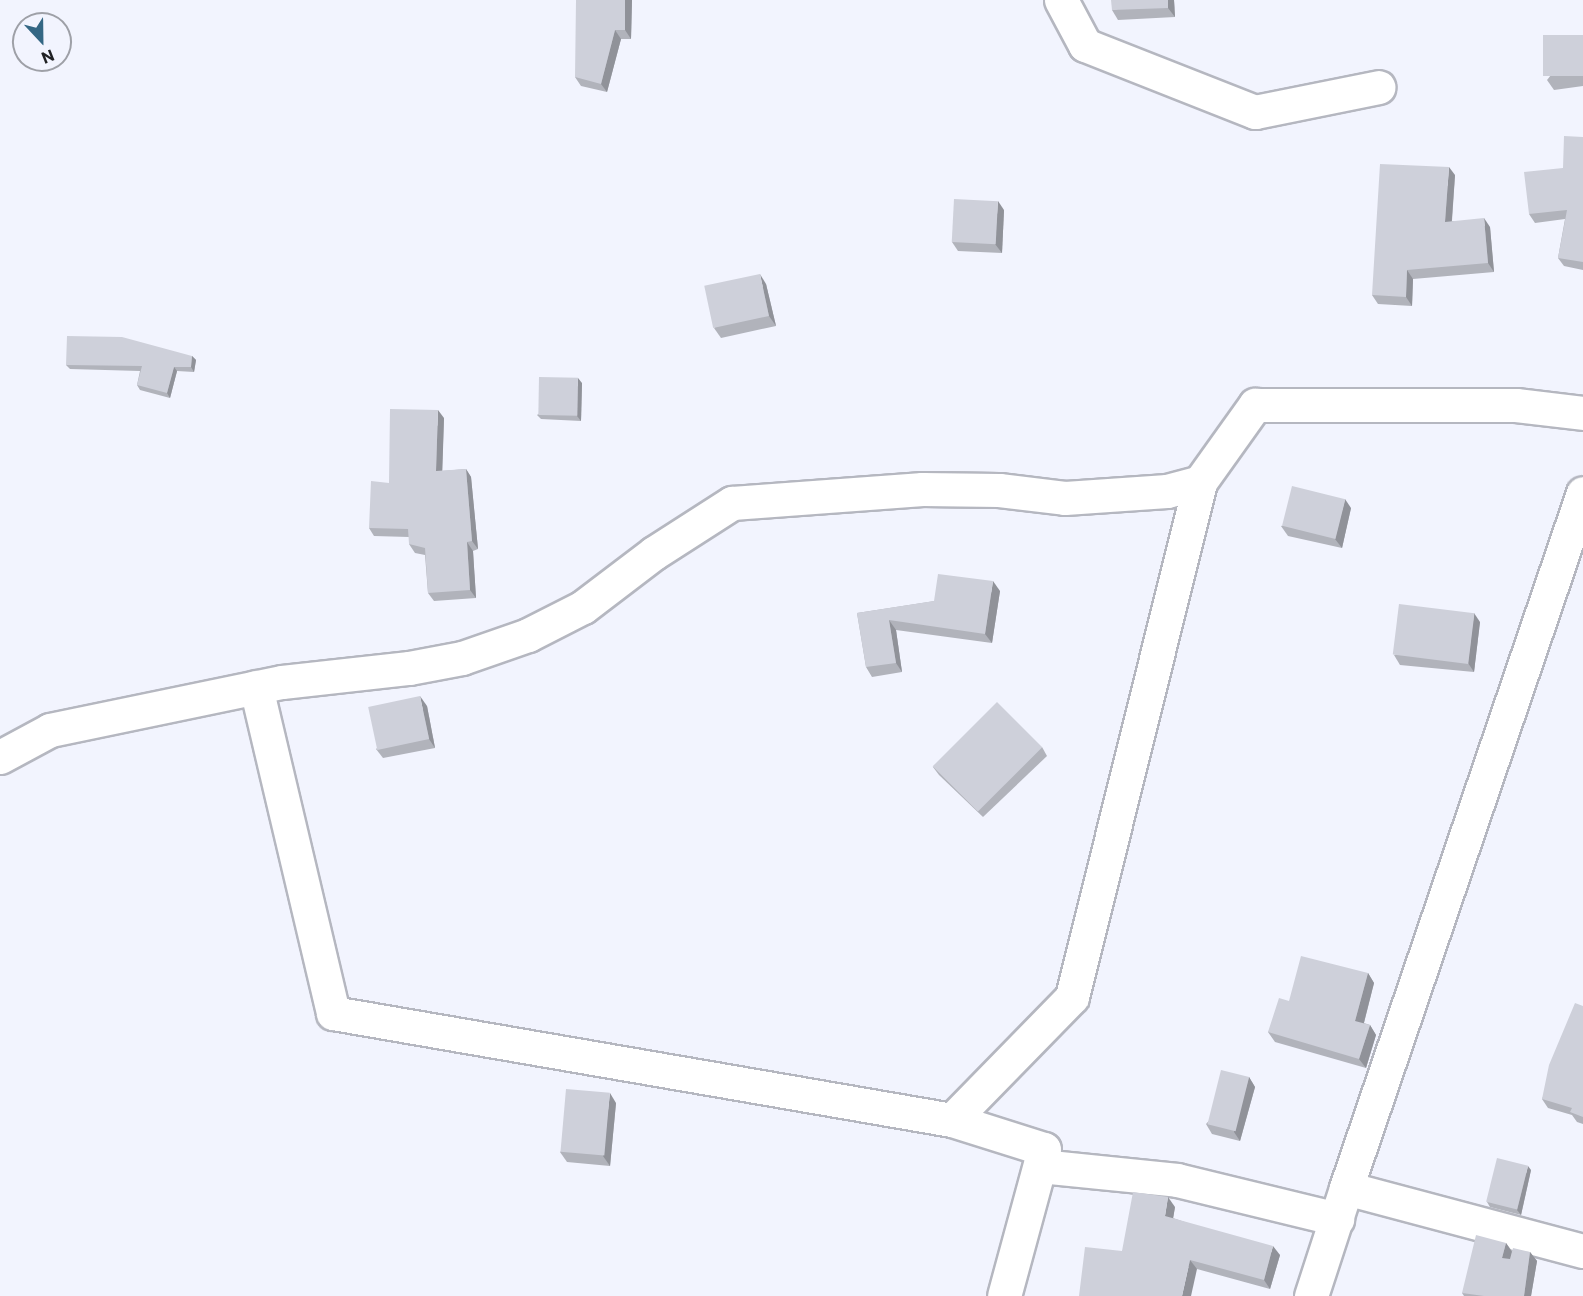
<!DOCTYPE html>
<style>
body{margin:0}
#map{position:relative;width:1583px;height:1296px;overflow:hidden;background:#f2f4fe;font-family:Commissioner,sans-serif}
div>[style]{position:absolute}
.roads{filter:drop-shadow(2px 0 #b5b7c0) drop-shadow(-2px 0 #b5b7c0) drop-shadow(0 2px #b5b7c0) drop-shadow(0 -2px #b5b7c0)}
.street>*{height:33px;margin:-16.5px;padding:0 16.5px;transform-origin:16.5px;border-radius:16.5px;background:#fff}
.wall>*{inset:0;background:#b1b3bb}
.shaded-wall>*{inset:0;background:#909299}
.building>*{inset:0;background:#ced0da;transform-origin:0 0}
span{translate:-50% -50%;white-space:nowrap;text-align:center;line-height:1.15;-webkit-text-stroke:4.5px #f2f4fe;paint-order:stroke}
.north{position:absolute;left:12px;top:12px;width:60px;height:60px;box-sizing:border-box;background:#f2f4fe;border:2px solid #9ea0a7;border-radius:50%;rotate:158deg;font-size:16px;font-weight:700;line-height:24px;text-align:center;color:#202124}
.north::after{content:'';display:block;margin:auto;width:21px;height:27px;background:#346784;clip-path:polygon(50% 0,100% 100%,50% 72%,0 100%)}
</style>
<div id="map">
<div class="roads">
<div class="street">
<div style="left:1061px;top:0;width:51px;rotate:61.9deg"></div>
<div style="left:1085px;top:45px;width:183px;rotate:21.5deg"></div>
<div style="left:1255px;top:112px;width:126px;rotate:-11.4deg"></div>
<div style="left:256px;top:687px;width:335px;rotate:76.7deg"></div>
<div style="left:333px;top:1013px;width:628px;rotate:9.81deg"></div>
<div style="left:952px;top:1120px;width:96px;rotate:17.5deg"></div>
<div style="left:1044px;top:1149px;width:152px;rotate:105.2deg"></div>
<div style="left:0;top:757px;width:57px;rotate:-28.4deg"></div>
<div style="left:50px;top:730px;width:237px;rotate:-11.7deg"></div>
<div style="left:282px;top:682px;width:128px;rotate:-6.3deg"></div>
<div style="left:409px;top:668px;width:54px;rotate:-10.7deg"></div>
<div style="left:462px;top:658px;width:70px;rotate:-19.2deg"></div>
<div style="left:528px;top:635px;width:62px;rotate:-27deg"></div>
<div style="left:583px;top:607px;width:89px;rotate:-37.3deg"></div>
<div style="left:654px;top:553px;width:93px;rotate:-32.7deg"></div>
<div style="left:732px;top:503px;width:191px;rotate:-4.2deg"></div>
<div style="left:922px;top:489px;width:77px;rotate:0.7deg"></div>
<div style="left:999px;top:490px;width:66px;rotate:6.9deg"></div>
<div style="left:1065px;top:498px;width:102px;rotate:-3.9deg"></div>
<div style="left:1167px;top:491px;width:34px;rotate:-15deg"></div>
<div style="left:1200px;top:482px;width:95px;rotate:-54.5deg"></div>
<div style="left:1255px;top:405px;width:261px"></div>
<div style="left:1516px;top:405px;width:67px;rotate:6.8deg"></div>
<div style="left:952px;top:1120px;width:172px;rotate:-45.7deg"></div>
<div style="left:1072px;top:997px;width:531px;rotate:-76.04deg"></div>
<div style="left:1040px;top:1166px;width:138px;rotate:5.8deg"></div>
<div style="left:1177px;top:1180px;width:165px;rotate:13.7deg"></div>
<div style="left:1346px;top:1188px;width:734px;rotate:-71.17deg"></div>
<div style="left:1311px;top:1296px;width:114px;rotate:-72deg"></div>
<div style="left:1346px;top:1188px;width:245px;rotate:14.9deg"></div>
</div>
</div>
<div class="wall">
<div style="clip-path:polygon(632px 0,631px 39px,621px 39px,607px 92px,581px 86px,575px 77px)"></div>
<div style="clip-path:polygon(1174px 0,1175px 17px,1118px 20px,1112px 10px)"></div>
<div style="clip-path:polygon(1583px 35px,1583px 86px,1554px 90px,1547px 80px)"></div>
<div style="clip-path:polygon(1583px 137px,1583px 270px,1564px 266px,1558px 258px,1565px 219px,1535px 223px,1529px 214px,1563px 168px)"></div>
<div style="clip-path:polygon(1455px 175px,1452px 221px,1490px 227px,1494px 272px,1413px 279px,1412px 306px,1378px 304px,1372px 295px)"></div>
<div style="clip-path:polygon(1004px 210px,1002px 253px,958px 251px,952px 242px)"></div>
<div style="clip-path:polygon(766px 284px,776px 326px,721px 338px,714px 328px)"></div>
<div style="clip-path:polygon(192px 356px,196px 360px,194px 372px,177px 371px,170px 398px,140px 390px,137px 385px,140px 371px,70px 369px,66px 365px)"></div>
<div style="clip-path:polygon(582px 383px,581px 421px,541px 419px,537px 415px)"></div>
<div style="clip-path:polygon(444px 418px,442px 471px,466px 469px,471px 477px,478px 549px,473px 551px,476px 598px,434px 601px,428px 593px,425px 555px,415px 553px,409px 544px,409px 537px,374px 536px,369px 528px,389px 483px)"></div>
<div style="clip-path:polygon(1351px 508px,1342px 548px,1288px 536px,1281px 526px)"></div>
<div style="clip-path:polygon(1000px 591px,992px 643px,896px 630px,902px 672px,872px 677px,866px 667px,857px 613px)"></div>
<div style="clip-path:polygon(1480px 622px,1474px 672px,1400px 665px,1394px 655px)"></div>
<div style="clip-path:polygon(427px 706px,435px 748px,383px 758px,376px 749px)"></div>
<div style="clip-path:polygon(1042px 747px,1047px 756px,983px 817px,939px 775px,933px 767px)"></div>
<div style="clip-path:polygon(1368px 973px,1374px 983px,1364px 1023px,1370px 1025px,1376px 1035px,1366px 1068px,1275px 1042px,1268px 1032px,1289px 1001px)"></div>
<div style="clip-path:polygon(1583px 1006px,1583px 1124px,1577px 1122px,1572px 1115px,1548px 1108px,1542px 1099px)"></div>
<div style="clip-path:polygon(1249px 1077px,1255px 1087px,1240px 1141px,1212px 1134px,1206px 1124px)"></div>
<div style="clip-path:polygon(616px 1103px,610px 1166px,567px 1162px,560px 1152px)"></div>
<div style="clip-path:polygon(1531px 1170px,1521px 1215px,1490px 1207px,1487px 1202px)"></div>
<div style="clip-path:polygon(1175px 1207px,1173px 1218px,1280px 1255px,1270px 1289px,1197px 1269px,1122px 1251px)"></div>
<div style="clip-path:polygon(1506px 1243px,1512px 1251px,1530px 1252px,1537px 1261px,1531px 1296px,1464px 1296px,1462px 1293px)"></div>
</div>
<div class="shaded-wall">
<div style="clip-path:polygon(625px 0,632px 0,631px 39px,625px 30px)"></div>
<div style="clip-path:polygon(1168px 0,1174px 0,1175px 17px,1168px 8px)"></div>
<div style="clip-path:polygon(615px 30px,621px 39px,607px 92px,601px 84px)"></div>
<div style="clip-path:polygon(1449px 167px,1455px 175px,1451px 231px,1445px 222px)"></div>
<div style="clip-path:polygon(998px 201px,1004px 210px,1002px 253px,995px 244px)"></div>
<div style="clip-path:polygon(1484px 218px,1490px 227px,1494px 272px,1488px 263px)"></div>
<div style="clip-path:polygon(1407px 270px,1413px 279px,1412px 306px,1406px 297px)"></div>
<div style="clip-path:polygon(760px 274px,766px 284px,776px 326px,769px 316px)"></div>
<div style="clip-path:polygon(192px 356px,196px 360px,194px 372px,191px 367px)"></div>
<div style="clip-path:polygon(174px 367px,177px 371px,170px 398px,167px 393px)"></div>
<div style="clip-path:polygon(578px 378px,582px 383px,581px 421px,577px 416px)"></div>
<div style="clip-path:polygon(438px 410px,444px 418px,442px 480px,436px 471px)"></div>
<div style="clip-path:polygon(466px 469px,471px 477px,478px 549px,472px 541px)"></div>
<div style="clip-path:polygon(1345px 499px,1351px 508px,1342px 548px,1335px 539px)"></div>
<div style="clip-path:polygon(467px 542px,473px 551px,476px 598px,470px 590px)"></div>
<div style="clip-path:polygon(993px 581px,1000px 591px,992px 643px,985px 634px)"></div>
<div style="clip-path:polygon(1474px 613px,1480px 622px,1474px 672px,1468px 663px)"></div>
<div style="clip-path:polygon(889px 620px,896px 630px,902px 672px,896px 663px)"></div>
<div style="clip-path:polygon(420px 696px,427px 706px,435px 748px,429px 739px)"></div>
<div style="clip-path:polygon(1368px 973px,1374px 983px,1362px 1030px,1355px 1021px)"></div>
<div style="clip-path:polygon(1370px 1025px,1376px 1035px,1366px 1068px,1359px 1059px)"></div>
<div style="clip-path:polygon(1249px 1077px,1255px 1087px,1240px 1141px,1234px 1132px)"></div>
<div style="clip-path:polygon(610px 1093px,616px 1103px,610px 1166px,603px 1156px)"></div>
<div style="clip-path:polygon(1528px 1166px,1531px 1170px,1521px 1215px,1517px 1210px)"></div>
<div style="clip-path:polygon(1168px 1197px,1175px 1207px,1172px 1225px,1165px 1216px)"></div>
<div style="clip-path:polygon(1506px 1243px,1512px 1252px,1509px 1267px,1502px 1258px)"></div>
<div style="clip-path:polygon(1273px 1246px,1280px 1255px,1270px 1289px,1264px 1280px)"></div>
<div style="clip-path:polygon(1530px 1252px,1537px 1261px,1531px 1296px,1524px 1296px)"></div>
<div style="clip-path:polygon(1190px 1260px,1197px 1269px,1191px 1296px,1182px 1296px)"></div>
</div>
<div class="building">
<div style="clip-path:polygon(576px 0,625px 0,625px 30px,615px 30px,601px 84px,575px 77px)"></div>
<div style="clip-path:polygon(1111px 0,1168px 0,1168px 8px,1112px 10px)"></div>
<div style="left:1583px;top:35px;width:41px;height:40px;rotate:90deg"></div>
<div style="clip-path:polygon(1564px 136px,1583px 137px,1583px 262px,1558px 258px,1567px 210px,1529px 214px,1524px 172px,1563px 168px)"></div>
<div style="clip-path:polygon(1380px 164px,1449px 167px,1445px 222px,1484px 218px,1488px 263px,1407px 270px,1406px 297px,1372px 295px)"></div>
<div style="left:954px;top:199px;width:44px;height:43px;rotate:3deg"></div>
<div style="left:760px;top:274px;width:43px;height:57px;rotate:78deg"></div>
<div style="clip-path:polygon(67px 336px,122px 337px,192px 356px,191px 367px,174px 367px,167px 393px,137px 385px,142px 366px,66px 365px)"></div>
<div style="left:539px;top:377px;width:39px;height:38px;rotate:1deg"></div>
<div style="clip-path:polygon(390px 409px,438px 410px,436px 471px,466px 469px,472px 541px,467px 542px,470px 590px,428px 593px,425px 548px,409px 544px,408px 529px,369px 528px,371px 481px,389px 483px)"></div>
<div style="left:1292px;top:486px;width:55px;height:41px;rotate:14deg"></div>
<div style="clip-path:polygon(938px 574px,993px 581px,985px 634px,889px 620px,896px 663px,866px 667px,857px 613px,934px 601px)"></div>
<div style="left:1399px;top:604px;width:76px;height:51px;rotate:7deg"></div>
<div style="left:420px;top:696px;width:44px;height:53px;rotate:78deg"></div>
<div style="left:997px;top:702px;width:64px;height:91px;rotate:45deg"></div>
<div style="clip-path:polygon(1301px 956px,1368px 973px,1355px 1021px,1370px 1025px,1359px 1059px,1268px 1032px,1279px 998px,1289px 1001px)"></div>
<div style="clip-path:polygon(1575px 1003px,1583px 1006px,1583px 1117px,1570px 1112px,1572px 1108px,1542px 1099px,1549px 1065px)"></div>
<div style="left:1221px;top:1070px;width:29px;height:56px;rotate:14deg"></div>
<div style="left:566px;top:1089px;width:44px;height:63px;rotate:5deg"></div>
<div style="left:1497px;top:1158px;width:32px;height:45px;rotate:14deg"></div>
<div style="clip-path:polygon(1133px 1192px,1168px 1197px,1165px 1216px,1273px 1246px,1264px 1280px,1190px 1260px,1182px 1296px,1079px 1296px,1085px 1247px,1122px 1251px)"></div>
<div style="clip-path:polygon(1476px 1235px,1506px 1243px,1502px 1258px,1510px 1259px,1513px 1248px,1530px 1252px,1524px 1296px,1484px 1296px,1462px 1293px)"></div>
</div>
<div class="north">N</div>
</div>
